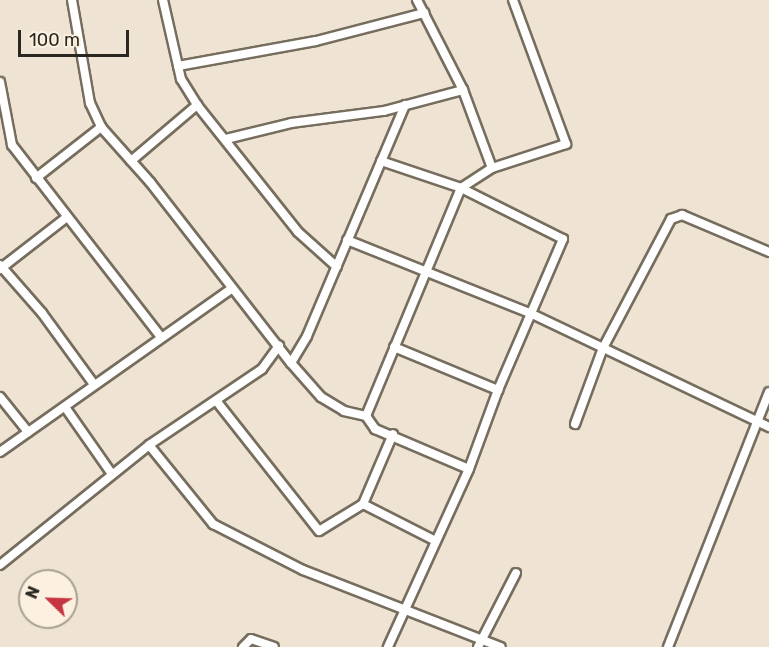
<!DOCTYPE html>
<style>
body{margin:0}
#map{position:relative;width:769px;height:647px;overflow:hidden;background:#efe4d3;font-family:Rubik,sans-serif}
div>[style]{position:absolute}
.roads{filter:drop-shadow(2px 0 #766d5e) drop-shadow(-2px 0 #766d5e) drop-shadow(0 2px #766d5e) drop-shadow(0 -2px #766d5e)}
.minor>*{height:8px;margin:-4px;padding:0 4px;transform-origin:4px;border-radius:4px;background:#fff}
span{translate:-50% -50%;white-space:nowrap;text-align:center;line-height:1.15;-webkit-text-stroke:4.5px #fcf1e0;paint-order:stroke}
.north{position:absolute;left:18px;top:569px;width:60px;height:60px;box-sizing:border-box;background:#fcf1e0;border:2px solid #a8a093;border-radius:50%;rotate:293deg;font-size:16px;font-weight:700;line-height:24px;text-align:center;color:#2a2620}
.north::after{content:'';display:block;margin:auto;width:21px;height:27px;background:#c53542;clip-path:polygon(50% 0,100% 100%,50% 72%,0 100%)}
.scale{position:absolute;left:18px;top:30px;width:111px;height:27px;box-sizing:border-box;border:3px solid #2a2620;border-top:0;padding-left:8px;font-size:18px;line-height:21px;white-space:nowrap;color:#2a2620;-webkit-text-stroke:4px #fcf1e0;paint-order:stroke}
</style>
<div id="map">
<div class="roads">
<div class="minor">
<div style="left:72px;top:0;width:105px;rotate:80.1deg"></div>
<div style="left:90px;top:103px;width:26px;rotate:65deg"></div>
<div style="left:101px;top:127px;width:74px;rotate:48.3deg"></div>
<div style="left:150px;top:182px;width:229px;rotate:52.1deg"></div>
<div style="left:291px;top:363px;width:45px;rotate:48.6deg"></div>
<div style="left:321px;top:397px;width:27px;rotate:31deg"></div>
<div style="left:344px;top:411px;width:23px;rotate:13deg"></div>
<div style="left:366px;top:416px;width:16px;rotate:55deg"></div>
<div style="left:375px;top:429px;width:102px;rotate:23.1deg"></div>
<div style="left:163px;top:0;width:81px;rotate:77.2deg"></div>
<div style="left:181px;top:79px;width:31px;rotate:58deg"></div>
<div style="left:197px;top:105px;width:162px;rotate:51.5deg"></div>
<div style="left:298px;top:232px;width:52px;rotate:41.9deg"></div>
<div style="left:417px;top:0;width:101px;rotate:62.9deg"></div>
<div style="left:463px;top:90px;width:83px;rotate:69.6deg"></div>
<div style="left:178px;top:66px;width:140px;rotate:-10.3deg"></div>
<div style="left:316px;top:41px;width:112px;rotate:-14.5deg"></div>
<div style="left:0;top:82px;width:64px;rotate:79.2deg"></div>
<div style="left:12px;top:145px;width:243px;rotate:52.2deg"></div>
<div style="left:226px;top:139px;width:67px;rotate:-13.8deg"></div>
<div style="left:291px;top:123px;width:94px;rotate:-7.4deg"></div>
<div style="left:384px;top:111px;width:82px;rotate:-14.9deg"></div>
<div style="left:131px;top:161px;width:87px;rotate:-40.3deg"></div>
<div style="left:381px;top:161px;width:84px;rotate:18.6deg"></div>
<div style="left:461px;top:188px;width:114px;rotate:26.6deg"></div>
<div style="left:563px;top:239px;width:164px;rotate:113.3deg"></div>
<div style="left:498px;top:390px;width:84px;rotate:110.2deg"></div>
<div style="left:469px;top:469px;width:196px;rotate:114.5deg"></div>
<div style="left:36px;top:178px;width:83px;rotate:-38.1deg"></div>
<div style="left:347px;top:240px;width:199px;rotate:21.8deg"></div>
<div style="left:532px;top:314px;width:263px;rotate:25.5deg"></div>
<div style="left:0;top:265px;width:64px;rotate:48.8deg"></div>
<div style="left:42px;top:313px;width:87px;rotate:53.9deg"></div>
<div style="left:0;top:269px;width:85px;rotate:-37.8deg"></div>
<div style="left:394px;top:347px;width:113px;rotate:22.5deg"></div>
<div style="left:291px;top:363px;width:31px;rotate:-59deg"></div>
<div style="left:307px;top:336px;width:251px;rotate:-67deg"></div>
<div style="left:0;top:397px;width:45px;rotate:51.3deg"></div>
<div style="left:218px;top:403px;width:163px;rotate:51.7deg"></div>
<div style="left:319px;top:531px;width:52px;rotate:-31.5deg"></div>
<div style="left:363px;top:504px;width:76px;rotate:-66.8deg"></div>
<div style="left:65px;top:407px;width:82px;rotate:55deg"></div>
<div style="left:366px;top:416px;width:247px;rotate:-67.4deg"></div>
<div style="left:461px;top:188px;width:37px;rotate:-33deg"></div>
<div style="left:492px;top:168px;width:78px;rotate:-18deg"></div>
<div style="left:566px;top:144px;width:153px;rotate:-110.2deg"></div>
<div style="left:575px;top:424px;width:81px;rotate:-69.8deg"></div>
<div style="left:603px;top:348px;width:146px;rotate:-62.2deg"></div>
<div style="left:671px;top:219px;width:12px;rotate:-20deg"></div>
<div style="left:682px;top:215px;width:95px;rotate:23deg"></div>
<div style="left:149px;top:445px;width:102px;rotate:51deg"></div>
<div style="left:213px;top:524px;width:101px;rotate:27.1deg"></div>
<div style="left:303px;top:570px;width:212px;rotate:21.3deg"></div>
<div style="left:0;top:452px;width:283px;rotate:-35.2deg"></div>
<div style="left:363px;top:504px;width:80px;rotate:26.9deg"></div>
<div style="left:0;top:565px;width:191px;rotate:-38.8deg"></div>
<div style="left:149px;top:445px;width:136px;rotate:-33.9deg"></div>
<div style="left:262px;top:369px;width:29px;rotate:-54deg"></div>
<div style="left:243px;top:647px;width:11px;rotate:-45deg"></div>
<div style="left:251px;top:639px;width:24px;rotate:19deg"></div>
<div style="left:478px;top:647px;width:83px;rotate:-62.8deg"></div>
<div style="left:668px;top:647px;width:274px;rotate:-68.4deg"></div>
</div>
</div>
<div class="north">N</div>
<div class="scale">100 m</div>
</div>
